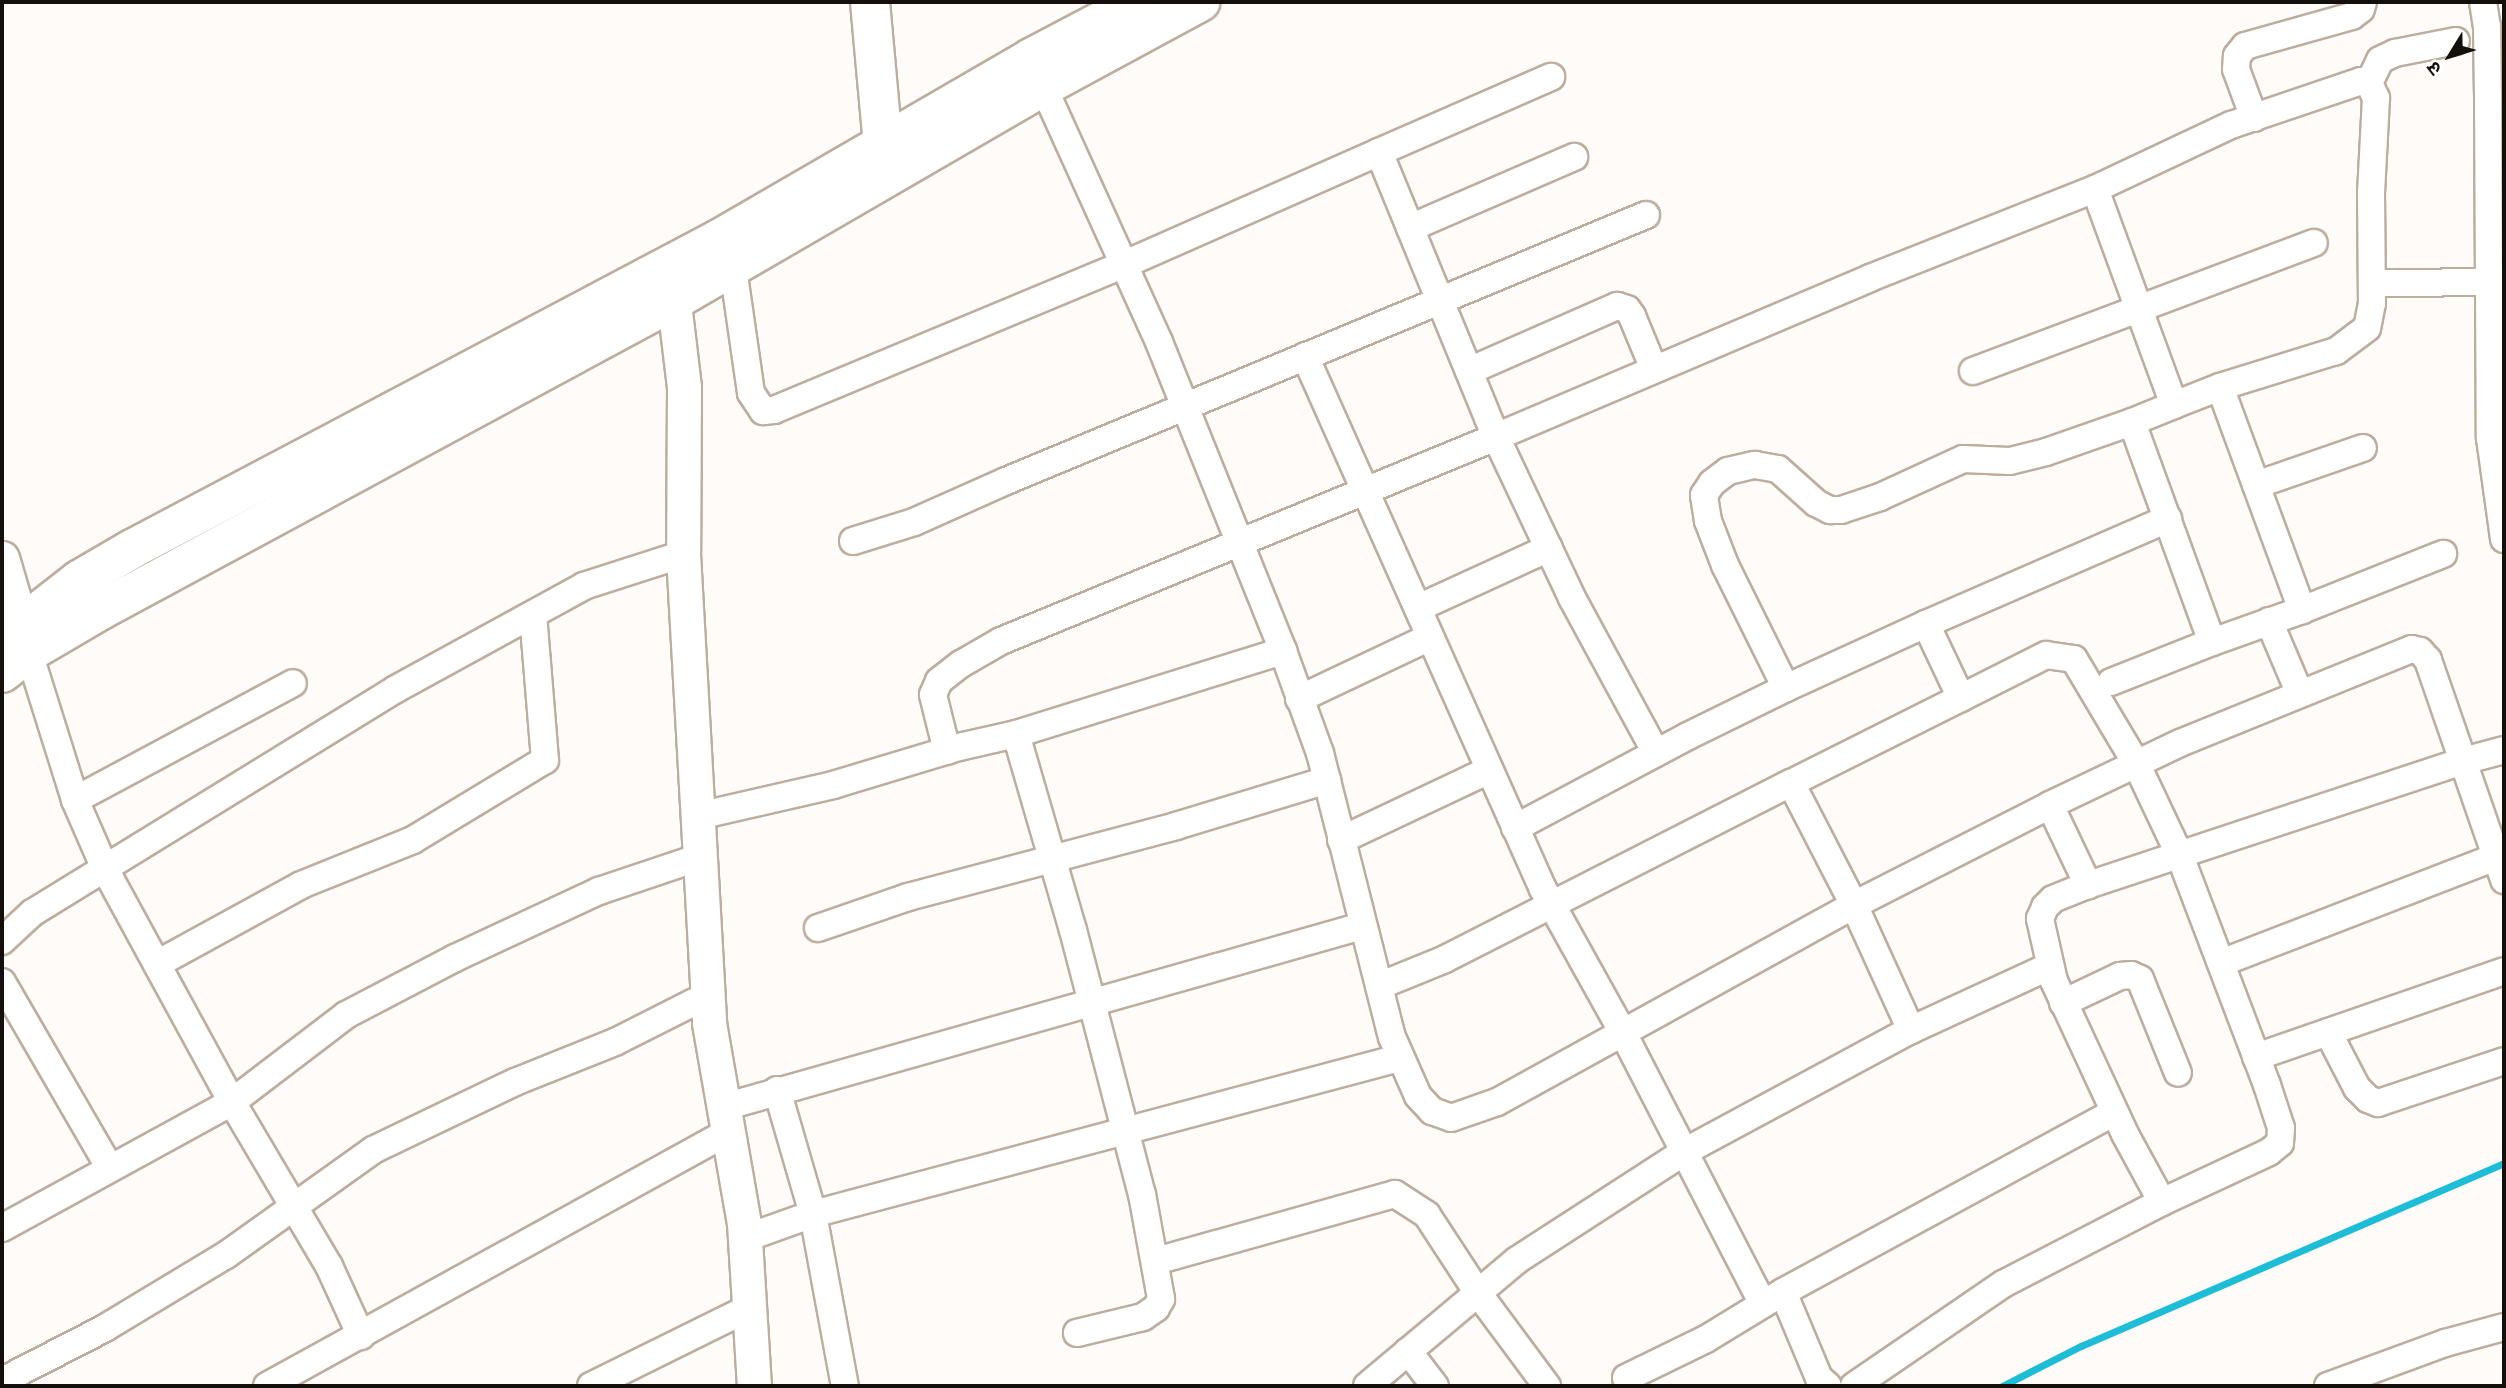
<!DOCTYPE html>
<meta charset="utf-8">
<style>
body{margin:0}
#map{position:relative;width:2506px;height:1388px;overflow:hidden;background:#fefbf8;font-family:Lora,"Noto Sans Devanagari",serif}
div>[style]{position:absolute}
.stream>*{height:7px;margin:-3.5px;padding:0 3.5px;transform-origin:3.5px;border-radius:3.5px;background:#1dbcd7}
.roads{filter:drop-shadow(2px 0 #bcae9f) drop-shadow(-2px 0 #bcae9f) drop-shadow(0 2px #bcae9f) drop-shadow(0 -2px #bcae9f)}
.minor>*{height:26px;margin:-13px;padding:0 13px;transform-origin:13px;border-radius:13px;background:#fff}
.tertiary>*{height:33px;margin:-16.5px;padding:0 16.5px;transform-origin:16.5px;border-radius:16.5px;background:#fff}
.secondary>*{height:38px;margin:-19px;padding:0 19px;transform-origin:19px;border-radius:19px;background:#fff}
span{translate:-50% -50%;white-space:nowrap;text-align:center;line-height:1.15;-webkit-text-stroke:5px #fff;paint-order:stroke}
.frame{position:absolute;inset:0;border:4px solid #140f0a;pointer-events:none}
.north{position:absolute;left:2415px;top:21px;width:70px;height:70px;-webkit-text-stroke:5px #fff;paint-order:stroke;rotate:232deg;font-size:19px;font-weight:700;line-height:28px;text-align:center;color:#140f0a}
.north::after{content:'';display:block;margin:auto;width:24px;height:32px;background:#140f0a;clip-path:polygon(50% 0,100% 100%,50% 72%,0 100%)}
</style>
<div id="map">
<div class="stream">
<div style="left:2002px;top:1386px;width:89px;rotate:-26.9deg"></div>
<div style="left:2081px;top:1346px;width:461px;rotate:-23.4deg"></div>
</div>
<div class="roads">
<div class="minor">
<div style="left:2483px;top:2px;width:24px;rotate:81deg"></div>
<div style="left:2487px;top:26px;width:68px;rotate:89.2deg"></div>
<div style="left:2488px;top:94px;width:344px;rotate:89.7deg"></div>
<div style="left:2490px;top:438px;width:102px;rotate:82.1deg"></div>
<div style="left:1037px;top:73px;width:295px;rotate:65.6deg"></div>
<div style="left:1159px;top:342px;width:333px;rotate:68.1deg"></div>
<div style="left:1283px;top:651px;width:109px;rotate:70.1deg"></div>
<div style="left:1320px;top:753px;width:293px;rotate:75.8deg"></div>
<div style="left:1392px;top:1037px;width:64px;rotate:66.2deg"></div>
<div style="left:1418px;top:1096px;width:21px;rotate:47deg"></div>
<div style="left:1432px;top:1111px;width:20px;rotate:20deg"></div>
<div style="left:1451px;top:1118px;width:49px;rotate:-19.2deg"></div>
<div style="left:1497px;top:1102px;width:408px;rotate:-28.9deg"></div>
<div style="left:1854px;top:905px;width:220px;rotate:-27deg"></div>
<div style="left:2050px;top:805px;width:144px;rotate:-25.5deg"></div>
<div style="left:2180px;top:743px;width:250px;rotate:-22.1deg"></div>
<div style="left:2412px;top:649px;width:8px;rotate:14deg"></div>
<div style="left:2420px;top:651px;width:12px;rotate:48deg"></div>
<div style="left:2428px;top:660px;width:233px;rotate:70.9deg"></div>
<div style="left:2369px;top:83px;width:25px;rotate:-64deg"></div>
<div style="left:2380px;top:60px;width:17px;rotate:-25deg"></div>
<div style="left:2395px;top:53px;width:62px;rotate:-11.1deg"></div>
<div style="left:2254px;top:118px;width:52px;rotate:-110.2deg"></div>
<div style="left:2236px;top:69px;width:13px;rotate:-86deg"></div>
<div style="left:2237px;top:56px;width:13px;rotate:-51deg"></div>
<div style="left:2245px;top:46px;width:111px;rotate:-15.7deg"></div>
<div style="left:2352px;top:16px;width:11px;rotate:-38deg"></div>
<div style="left:2361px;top:9px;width:7px;rotate:-74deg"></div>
<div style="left:1379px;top:152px;width:188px;rotate:-23.6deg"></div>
<div style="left:2095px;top:189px;width:230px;rotate:69.9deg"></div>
<div style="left:2174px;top:405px;width:49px;rotate:-21.4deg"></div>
<div style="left:2220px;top:387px;width:238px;rotate:69.8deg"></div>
<div style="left:2302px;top:610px;width:96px;rotate:160.4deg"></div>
<div style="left:2212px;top:642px;width:234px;rotate:-110deg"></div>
<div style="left:2132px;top:422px;width:45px;rotate:-22deg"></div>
<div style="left:1410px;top:228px;width:179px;rotate:-23.4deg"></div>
<div style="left:733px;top:268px;width:126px;rotate:81.8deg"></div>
<div style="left:751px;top:393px;width:22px;rotate:56deg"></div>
<div style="left:763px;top:411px;width:11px;rotate:-5deg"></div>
<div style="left:774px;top:410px;width:378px;rotate:-22.6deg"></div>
<div style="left:1123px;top:265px;width:280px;rotate:-23.8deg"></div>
<div style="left:1379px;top:152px;width:308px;rotate:67.7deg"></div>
<div style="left:1496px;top:437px;width:178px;rotate:64.7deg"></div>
<div style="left:1572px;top:598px;width:176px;rotate:61.5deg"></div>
<div style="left:2372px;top:283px;width:132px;rotate:-0.4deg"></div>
<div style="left:1305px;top:356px;width:584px;rotate:65.94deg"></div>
<div style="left:1543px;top:889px;width:165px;rotate:60.9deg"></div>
<div style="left:1623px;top:1033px;width:305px;rotate:62.7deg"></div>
<div style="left:1469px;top:371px;width:162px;rotate:-23.7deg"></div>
<div style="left:1617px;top:306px;width:10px;rotate:17deg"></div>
<div style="left:1627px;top:309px;width:9px;rotate:54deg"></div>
<div style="left:1632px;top:316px;width:57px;rotate:67.5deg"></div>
<div style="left:1973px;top:371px;width:364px;rotate:-20.6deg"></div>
<div style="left:2256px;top:485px;width:113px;rotate:-19.1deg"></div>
<div style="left:853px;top:541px;width:64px;rotate:-17.3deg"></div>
<div style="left:914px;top:522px;width:101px;rotate:-24deg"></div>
<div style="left:1006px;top:481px;width:693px;rotate:-22.57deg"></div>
<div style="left:1418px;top:608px;width:144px;rotate:-24.6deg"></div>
<div style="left:2302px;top:610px;width:152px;rotate:-21.7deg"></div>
<div style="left:2269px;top:621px;width:79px;rotate:67deg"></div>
<div style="left:25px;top:640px;width:168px;rotate:72.6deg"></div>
<div style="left:75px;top:800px;width:77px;rotate:66.4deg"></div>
<div style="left:106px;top:871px;width:263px;rotate:61.4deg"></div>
<div style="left:232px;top:1102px;width:191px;rotate:59.4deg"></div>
<div style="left:329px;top:1266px;width:77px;rotate:65.4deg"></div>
<div style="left:2111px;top:682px;width:109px;rotate:-21.6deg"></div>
<div style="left:1786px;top:688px;width:154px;rotate:-24.6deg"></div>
<div style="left:1299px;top:699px;width:145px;rotate:-25.3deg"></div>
<div style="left:1016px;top:734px;width:204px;rotate:73.8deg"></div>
<div style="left:1073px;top:930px;width:273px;rotate:75.4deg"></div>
<div style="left:1142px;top:1194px;width:107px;rotate:79.7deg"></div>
<div style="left:1161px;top:1299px;width:10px;rotate:119deg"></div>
<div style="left:1156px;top:1308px;width:16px;rotate:145deg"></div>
<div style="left:1143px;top:1317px;width:68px;rotate:166.4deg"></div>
<div style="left:947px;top:751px;width:58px;rotate:-104deg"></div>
<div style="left:933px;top:695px;width:15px;rotate:-67deg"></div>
<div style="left:939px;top:681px;width:28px;rotate:-38deg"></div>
<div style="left:961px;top:664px;width:46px;rotate:-29.9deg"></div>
<div style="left:1001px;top:641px;width:535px;rotate:-22.4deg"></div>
<div style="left:1496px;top:437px;width:406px;rotate:-23deg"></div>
<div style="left:1870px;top:278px;width:242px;rotate:-21.6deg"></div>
<div style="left:2095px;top:189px;width:150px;rotate:-25.2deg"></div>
<div style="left:2231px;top:125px;width:137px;rotate:-18.7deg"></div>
<div style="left:2361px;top:81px;width:8px;rotate:14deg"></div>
<div style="left:2369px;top:83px;width:17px;rotate:65deg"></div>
<div style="left:2376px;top:98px;width:94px;rotate:93deg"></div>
<div style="left:2371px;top:192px;width:111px;rotate:89.5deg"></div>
<div style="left:2372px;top:303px;width:25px;rotate:101deg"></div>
<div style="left:2367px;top:328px;width:39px;rotate:143deg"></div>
<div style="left:2336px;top:351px;width:121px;rotate:162.8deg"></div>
<div style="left:75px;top:800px;width:247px;rotate:-28.2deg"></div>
<div style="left:2050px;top:805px;width:89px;rotate:64.6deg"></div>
<div style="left:698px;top:816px;width:139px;rotate:-12.9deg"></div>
<div style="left:833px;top:785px;width:132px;rotate:-16.8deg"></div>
<div style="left:959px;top:747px;width:58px;rotate:-12.8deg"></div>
<div style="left:1016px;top:734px;width:280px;rotate:-17.3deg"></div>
<div style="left:1515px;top:828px;width:196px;rotate:-28deg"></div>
<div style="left:1688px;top:736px;width:109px;rotate:-26.1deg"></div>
<div style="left:1786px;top:688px;width:137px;rotate:-116.4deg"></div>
<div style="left:1725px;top:565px;width:47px;rotate:-111.1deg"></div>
<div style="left:1708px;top:521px;width:26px;rotate:-99deg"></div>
<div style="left:1704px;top:495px;width:14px;rotate:-56deg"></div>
<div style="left:1712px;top:483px;width:20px;rotate:-37deg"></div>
<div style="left:1728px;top:471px;width:28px;rotate:-13deg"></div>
<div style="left:1755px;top:465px;width:23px;rotate:10deg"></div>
<div style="left:1778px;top:469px;width:51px;rotate:41.8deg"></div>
<div style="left:1816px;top:503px;width:16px;rotate:27deg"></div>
<div style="left:1830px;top:510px;width:11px"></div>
<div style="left:1841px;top:510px;width:41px;rotate:-18.4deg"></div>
<div style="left:1880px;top:497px;width:91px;rotate:-24.6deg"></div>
<div style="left:1963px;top:459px;width:47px;rotate:2.4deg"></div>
<div style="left:2010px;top:461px;width:37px;rotate:-14deg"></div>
<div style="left:2046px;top:452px;width:91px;rotate:-19.2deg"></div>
<div style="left:1341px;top:840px;width:164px;rotate:-25.3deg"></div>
<div style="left:818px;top:928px;width:95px;rotate:-19deg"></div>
<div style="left:908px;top:897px;width:277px;rotate:-14.8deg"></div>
<div style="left:1176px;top:826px;width:158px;rotate:-16.9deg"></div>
<div style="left:2px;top:941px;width:41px;rotate:-43deg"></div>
<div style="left:32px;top:913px;width:427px;rotate:-31.6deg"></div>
<div style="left:396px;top:689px;width:214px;rotate:-28.7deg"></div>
<div style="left:584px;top:586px;width:104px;rotate:-17.9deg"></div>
<div style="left:2221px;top:963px;width:295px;rotate:-21.1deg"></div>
<div style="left:157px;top:964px;width:164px;rotate:-28.7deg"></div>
<div style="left:301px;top:885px;width:121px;rotate:-21.9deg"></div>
<div style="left:413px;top:840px;width:154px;rotate:-31.2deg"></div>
<div style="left:545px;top:760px;width:146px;rotate:-94.7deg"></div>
<div style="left:2px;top:982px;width:215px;rotate:59.9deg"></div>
<div style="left:1379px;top:986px;width:71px;rotate:-22.2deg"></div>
<div style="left:1445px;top:959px;width:388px;rotate:-27deg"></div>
<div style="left:2063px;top:1003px;width:63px;rotate:-25.3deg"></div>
<div style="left:2120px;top:976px;width:11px;rotate:-5deg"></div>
<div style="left:2131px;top:975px;width:10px;rotate:24deg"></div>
<div style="left:2140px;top:979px;width:101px;rotate:68deg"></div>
<div style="left:1911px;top:1030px;width:137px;rotate:-114.5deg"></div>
<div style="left:1854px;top:905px;width:137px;rotate:-117.3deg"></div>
<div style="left:1791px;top:783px;width:190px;rotate:-26.6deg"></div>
<div style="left:1961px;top:698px;width:82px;rotate:-115.3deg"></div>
<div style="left:1926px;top:624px;width:264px;rotate:-23.5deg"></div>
<div style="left:2328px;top:1032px;width:63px;rotate:62.6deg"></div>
<div style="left:2357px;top:1088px;width:16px;rotate:45deg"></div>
<div style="left:2368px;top:1099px;width:11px;rotate:22deg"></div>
<div style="left:2378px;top:1103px;width:133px;rotate:-18.4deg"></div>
<div style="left:2256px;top:1057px;width:262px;rotate:-19.1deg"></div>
<div style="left:777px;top:1090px;width:129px;rotate:73.8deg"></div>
<div style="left:813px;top:1214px;width:175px;rotate:79.5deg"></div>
<div style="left:724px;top:1107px;width:663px;rotate:-15.84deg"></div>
<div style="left:2162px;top:1202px;width:77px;rotate:-118.6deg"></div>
<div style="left:2125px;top:1134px;width:169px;rotate:-114.9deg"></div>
<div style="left:2054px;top:981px;width:64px;rotate:-102.7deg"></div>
<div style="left:2040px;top:919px;width:13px;rotate:-67deg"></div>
<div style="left:2045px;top:907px;width:11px;rotate:-45deg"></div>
<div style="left:2053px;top:899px;width:38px;rotate:-22deg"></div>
<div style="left:2088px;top:885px;width:395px;rotate:-18.3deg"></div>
<div style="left:2463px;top:761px;width:42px;rotate:-15deg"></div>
<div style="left:2px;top:1228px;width:262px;rotate:-28.7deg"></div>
<div style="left:232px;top:1102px;width:143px;rotate:-37.3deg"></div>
<div style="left:346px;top:1015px;width:123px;rotate:-27.6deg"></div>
<div style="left:455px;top:958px;width:159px;rotate:-25deg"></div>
<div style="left:599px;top:891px;width:107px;rotate:-18.6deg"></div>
<div style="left:746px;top:1238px;width:71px;rotate:-19.7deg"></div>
<div style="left:813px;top:1214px;width:606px;rotate:-14.91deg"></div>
<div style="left:1156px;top:1261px;width:248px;rotate:-15.7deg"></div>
<div style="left:1395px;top:1194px;width:38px;rotate:33deg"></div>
<div style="left:1427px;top:1215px;width:93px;rotate:56.8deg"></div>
<div style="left:1478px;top:1293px;width:116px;rotate:53.4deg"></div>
<div style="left:1783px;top:1292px;width:93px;rotate:67.3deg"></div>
<div style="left:1819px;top:1378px;width:12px;rotate:42deg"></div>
<div style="left:1408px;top:1351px;width:44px;rotate:52.4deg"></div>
<div style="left:1626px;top:1378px;width:89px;rotate:-26deg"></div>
<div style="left:1706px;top:1339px;width:90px;rotate:-31.4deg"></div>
<div style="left:1783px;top:1292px;width:377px;rotate:-28.5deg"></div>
<div style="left:2px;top:1381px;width:116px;rotate:-27.2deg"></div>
<div style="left:105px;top:1328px;width:141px;rotate:-31.1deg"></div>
<div style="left:226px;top:1255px;width:181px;rotate:-35.5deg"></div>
<div style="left:373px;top:1150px;width:157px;rotate:-25.6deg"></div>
<div style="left:515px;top:1082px;width:108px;rotate:-21.8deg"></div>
<div style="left:615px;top:1042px;width:104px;rotate:-26.8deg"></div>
<div style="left:267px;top:1386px;width:526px;rotate:-28.85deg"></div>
<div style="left:591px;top:1386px;width:178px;rotate:-26.3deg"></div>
<div style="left:1367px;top:1386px;width:196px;rotate:-40deg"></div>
<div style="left:1517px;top:1260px;width:199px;rotate:-32.9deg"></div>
<div style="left:1684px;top:1152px;width:258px;rotate:-28.3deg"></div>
<div style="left:1911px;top:1030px;width:153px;rotate:-24.7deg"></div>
<div style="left:1854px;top:1386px;width:181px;rotate:-34.4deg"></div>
<div style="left:2003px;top:1284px;width:179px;rotate:-27.3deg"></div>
<div style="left:2162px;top:1202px;width:118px;rotate:-25deg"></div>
<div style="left:2269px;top:1152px;width:14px;rotate:-39deg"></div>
<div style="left:2280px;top:1143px;width:15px;rotate:-86deg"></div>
<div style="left:2281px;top:1128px;width:45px;rotate:-108deg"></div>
<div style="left:2267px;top:1085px;width:245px;rotate:-110.8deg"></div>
<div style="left:2180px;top:856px;width:103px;rotate:-115.3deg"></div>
<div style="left:2136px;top:763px;width:121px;rotate:-120.8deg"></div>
<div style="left:2074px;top:659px;width:28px;rotate:-172deg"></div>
<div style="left:2046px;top:655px;width:95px;rotate:153.2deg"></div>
<div style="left:2328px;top:1386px;width:125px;rotate:-20.2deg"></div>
<div style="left:2445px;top:1343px;width:61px;rotate:-15.2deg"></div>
</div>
<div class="tertiary">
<div style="left:671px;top:278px;width:110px;rotate:83.2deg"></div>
<div style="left:684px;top:387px;width:167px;rotate:90.3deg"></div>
<div style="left:683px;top:554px;width:470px;rotate:86.8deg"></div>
<div style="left:709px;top:1023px;width:203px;rotate:80.1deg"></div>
<div style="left:744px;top:1223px;width:163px;rotate:86.5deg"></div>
<div style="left:2px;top:558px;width:71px;rotate:73.6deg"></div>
</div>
<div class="secondary">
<div style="left:870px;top:2px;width:165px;rotate:84.8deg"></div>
<div style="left:2px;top:640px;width:98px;rotate:-37.9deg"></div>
<div style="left:79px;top:580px;width:61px;rotate:-30.3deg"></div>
<div style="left:132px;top:549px;width:664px;rotate:-27.84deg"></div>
<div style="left:719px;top:239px;width:361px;rotate:-30.1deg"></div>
<div style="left:1031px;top:58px;width:120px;rotate:-27.8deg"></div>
<div style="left:2px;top:673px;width:33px;rotate:-38deg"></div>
<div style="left:28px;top:653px;width:85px;rotate:-30.5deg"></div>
<div style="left:101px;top:610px;width:652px;rotate:-28.37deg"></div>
<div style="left:675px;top:300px;width:425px;rotate:-30.1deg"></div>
<div style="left:1043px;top:87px;width:179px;rotate:-28.4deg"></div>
</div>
</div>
<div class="frame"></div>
<div class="north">उ</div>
</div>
